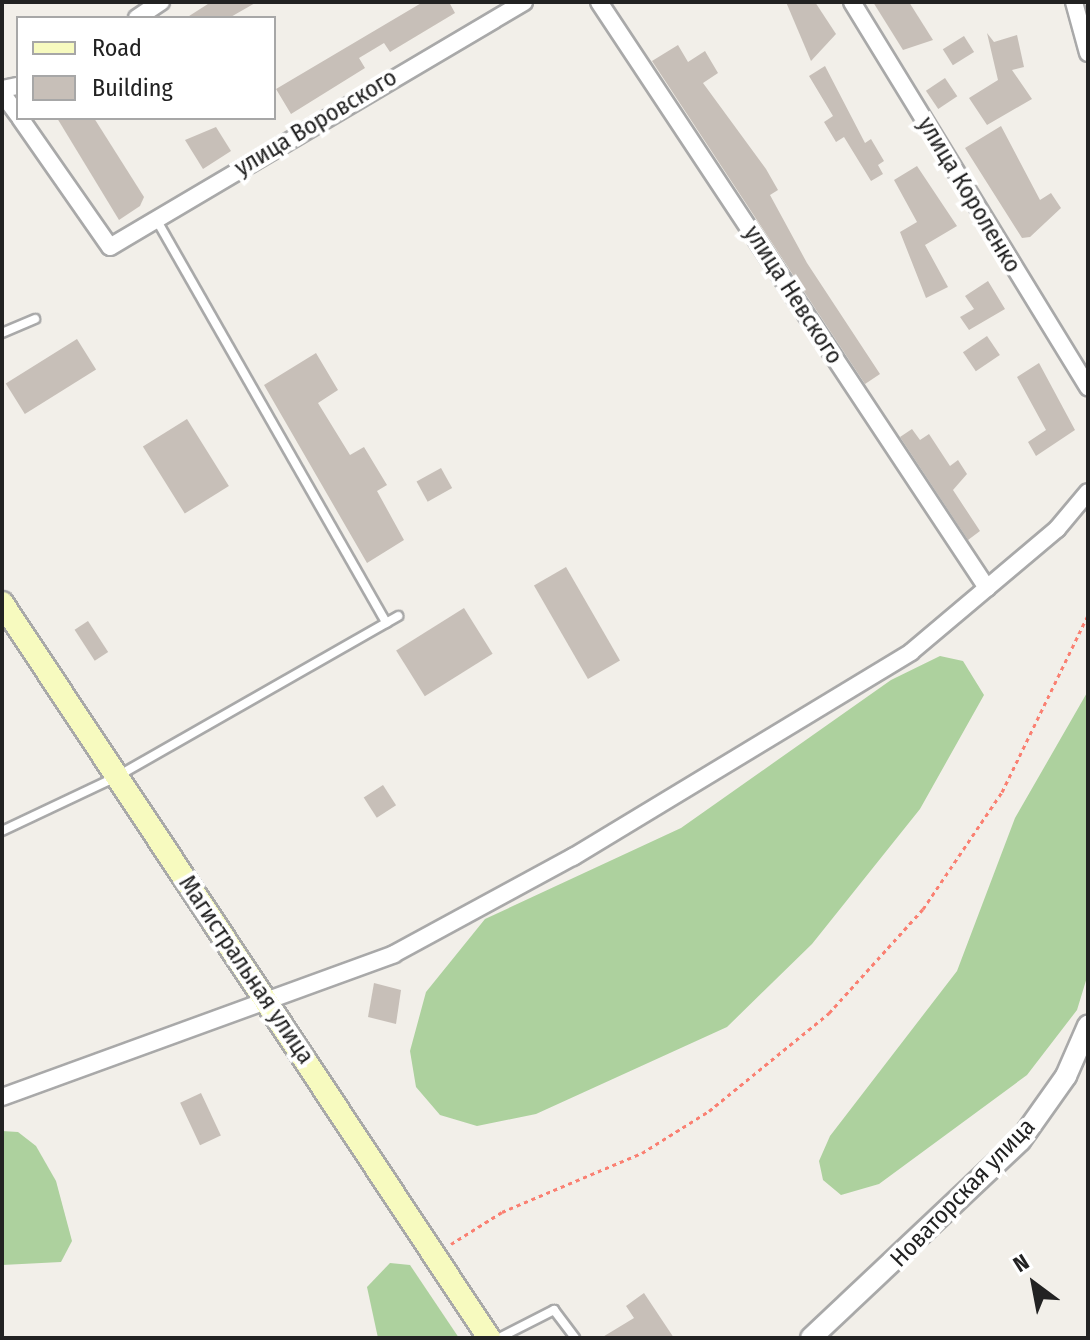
<!DOCTYPE html>
<meta charset="utf-8">
<style>
body{margin:0}
#map{position:relative;width:1090px;height:1340px;overflow:hidden;background:#f2efe9;font-family:"Fira Sans Condensed",sans-serif}
div>[style]{position:absolute}
.forest>*{inset:0;background:#add19e}
.building>*{inset:0;background:#c7bfb8;transform-origin:0 0}
.path>*{height:3px;margin-top:-1.5px;transform-origin:0;background:repeating-linear-gradient(90deg,#fa8072 0 4px,transparent 0 8px)}
.roads{filter:drop-shadow(2px 0 #a9a9a9) drop-shadow(-2px 0 #a9a9a9) drop-shadow(0 2px #a9a9a9) drop-shadow(0 -2px #a9a9a9)}
.service>*{height:8px;margin:-4px;padding:0 4px;transform-origin:4px;border-radius:4px;background:#fff}
.minor>*{height:16px;margin:-8px;padding:0 8px;transform-origin:8px;border-radius:8px;background:#fff}
.tertiary>*{height:20px;margin:-10px;padding:0 10px;transform-origin:10px;border-radius:10px;background:#fff}
.secondary>*{height:22px;margin:-11px;padding:0 11px;transform-origin:11px;border-radius:11px;background:#f7fabf}
span{translate:-50% -50%;white-space:nowrap;text-align:center;line-height:1.15;-webkit-text-stroke:8px #fff;paint-order:stroke}
.street-label{font-size:24px;color:#222}
.frame{position:absolute;inset:0;border:4px solid #222;pointer-events:none}
.legend{position:absolute;left:16px;top:16px;width:260px;height:104px;box-sizing:border-box;background:#fff;border:2px solid #a7a7a7;margin:0;padding:10px 14px;list-style:none;font-size:24px;color:#222}
.legend li{display:flex;align-items:center;gap:16px;height:40px}
.legend b{width:40px;border:2px solid #a7a7a7}
.north{position:absolute;left:994px;top:1244px;width:80px;height:80px;-webkit-text-stroke:6px #fff;paint-order:stroke;rotate:328deg;font-size:22px;font-weight:700;line-height:32px;text-align:center;color:#222}
.north::after{content:'';display:block;margin:auto;width:28px;height:36px;background:#222;clip-path:polygon(50% 0,100% 100%,50% 72%,0 100%)}
</style>
<div id="map">
<div class="forest">
<div style="clip-path:polygon(940px 656px,963px 661px,984px 695px,920px 809px,812px 944px,727px 1027px,536px 1114px,477px 1126px,440px 1115px,416px 1087px,410px 1051px,426px 992px,485px 919px,681px 828px,891px 680px)"></div>
<div style="clip-path:polygon(1088px 691px,1088px 974px,1077px 1010px,1027px 1075px,879px 1184px,841px 1195px,823px 1180px,819px 1161px,830px 1136px,957px 971px,1015px 818px)"></div>
<div style="clip-path:polygon(2px 1131px,18px 1132px,36px 1146px,56px 1181px,72px 1241px,61px 1262px,2px 1265px)"></div>
<div style="clip-path:polygon(390px 1263px,410px 1265px,459px 1338px,378px 1338px,367px 1287px)"></div>
</div>
<div class="building">
<div style="clip-path:polygon(211px 2px,257px 2px,229px 18px,186px 18px)"></div>
<div style="clip-path:polygon(423px 2px,449px 2px,455px 13px,390px 52px,384px 43px,359px 58px,365px 68px,291px 114px,276px 89px)"></div>
<div style="clip-path:polygon(786px 2px,815px 2px,836px 34px,811px 61px)"></div>
<div style="clip-path:polygon(873px 2px,909px 2px,933px 40px,903px 50px)"></div>
<div style="clip-path:polygon(987px 33px,994px 42px,1017px 35px,1024px 67px,1012px 70px,1032px 99px,987px 125px,969px 98px,998px 80px)"></div>
<div style="left:964px;top:36px;width:19px;height:25px;rotate:58deg"></div>
<div style="clip-path:polygon(678px 45px,688px 62px,705px 51px,718px 73px,703px 83px,766px 169px,778px 190px,770px 195px,807px 263px,880px 374px,865px 384px,652px 61px)"></div>
<div style="clip-path:polygon(825px 66px,865px 143px,871px 139px,884px 161px,878px 165px,883px 174px,871px 181px,844px 137px,836px 142px,824px 122px,833px 116px,809px 76px)"></div>
<div style="left:945px;top:78px;width:22px;height:23px;rotate:56deg"></div>
<div style="clip-path:polygon(57px 118px,94px 118px,144px 197px,140px 206px,119px 220px)"></div>
<div style="clip-path:polygon(1001px 126px,1040px 200px,1051px 193px,1061px 208px,1030px 237px,1022px 238px,965px 148px)"></div>
<div style="clip-path:polygon(216px 127px,231px 151px,203px 169px,185px 140px)"></div>
<div style="clip-path:polygon(917px 166px,957px 226px,925px 245px,948px 287px,926px 298px,900px 232px,917px 222px,894px 180px)"></div>
<div style="clip-path:polygon(988px 281px,1005px 309px,969px 330px,960px 317px,974px 309px,965px 296px)"></div>
<div style="left:987px;top:336px;width:23px;height:29px;rotate:56deg"></div>
<div style="left:77px;top:339px;width:36px;height:84px;rotate:58deg"></div>
<div style="clip-path:polygon(316px 353px,338px 390px,318px 403px,350px 455px,364px 447px,387px 485px,377px 491px,404px 540px,367px 563px,264px 385px)"></div>
<div style="clip-path:polygon(1039px 363px,1075px 430px,1036px 456px,1028px 442px,1046px 430px,1017px 377px)"></div>
<div style="left:187px;top:419px;width:79px;height:52px;rotate:58deg"></div>
<div style="clip-path:polygon(912px 429px,920px 440px,929px 434px,950px 466px,958px 460px,967px 474px,953px 490px,980px 531px,968px 540px,900px 437px)"></div>
<div style="left:441px;top:468px;width:23px;height:28px;rotate:61deg"></div>
<div style="left:566px;top:567px;width:108px;height:37px;rotate:60deg"></div>
<div style="left:464px;top:608px;width:54px;height:80px;rotate:58deg"></div>
<div style="left:88px;top:621px;width:37px;height:16px;rotate:57deg"></div>
<div style="left:383px;top:785px;width:24px;height:23px;rotate:57deg"></div>
<div style="clip-path:polygon(374px 983px,401px 990px,396px 1024px,368px 1017px)"></div>
<div style="left:201px;top:1093px;width:47px;height:23px;rotate:65deg"></div>
<div style="clip-path:polygon(644px 1293px,674px 1338px,601px 1338px,634px 1318px,626px 1306px)"></div>
</div>
<div class="path">
<div style="left:451px;top:1244px;width:60px;rotate:-32.1deg"></div>
<div style="left:502px;top:1212px;width:152px;rotate:-22.9deg"></div>
<div style="left:642px;top:1153px;width:79px;rotate:-32.1deg"></div>
<div style="left:709px;top:1111px;width:155px;rotate:-39.2deg"></div>
<div style="left:829px;top:1013px;width:140px;rotate:-47.9deg"></div>
<div style="left:923px;top:909px;width:141px;rotate:-56deg"></div>
<div style="left:1002px;top:792px;width:197px;rotate:-64.1deg"></div>
</div>
<div class="roads">
<div class="service">
<div style="left:156px;top:219px;width:465px;rotate:60.3deg"></div>
<div style="left:2px;top:333px;width:36px;rotate:-23deg"></div>
<div style="left:2px;top:831px;width:126px;rotate:-25.3deg"></div>
<div style="left:116px;top:777px;width:325px;rotate:-29.7deg"></div>
<div style="left:499px;top:1338px;width:62px;rotate:-27deg"></div>
<div style="left:554px;top:1310px;width:35px;rotate:53deg"></div>
</div>
<div class="minor">
<div style="left:599px;top:2px;width:703px;rotate:56.49deg"></div>
<div style="left:852px;top:2px;width:452px;rotate:58.5deg"></div>
<div style="left:1074px;top:2px;width:53px;rotate:74.6deg"></div>
<div style="left:137px;top:18px;width:29px;rotate:-34deg"></div>
<div style="left:2px;top:89px;width:16px;rotate:-11deg"></div>
<div style="left:2px;top:93px;width:27px;rotate:54deg"></div>
<div style="left:20px;top:118px;width:157px;rotate:55.1deg"></div>
<div style="left:110px;top:247px;width:481px;rotate:-30.6deg"></div>
<div style="left:2px;top:1097px;width:417px;rotate:-20deg"></div>
<div style="left:394px;top:954px;width:204px;rotate:-28.5deg"></div>
<div style="left:573px;top:857px;width:395px;rotate:-31.2deg"></div>
<div style="left:911px;top:652px;width:191px;rotate:-40.1deg"></div>
<div style="left:1057px;top:529px;width:48px;rotate:-50deg"></div>
</div>
<div class="tertiary">
<div style="left:811px;top:1338px;width:287px;rotate:-43.3deg"></div>
<div style="left:1020px;top:1141px;width:80px;rotate:-54.7deg"></div>
<div style="left:1066px;top:1076px;width:55px;rotate:-66.3deg"></div>
</div>
<div class="secondary">
<div style="left:2px;top:603px;width:882px;rotate:56.47deg"></div>
</div>
</div>
<div class="street-label">
<span style="left:316px;top:123px;rotate:-31deg">улица Воровского</span>
<span style="left:969px;top:195px;rotate:59deg">улица Короленко</span>
<span style="left:793px;top:295px;rotate:57deg">улица Невского</span>
<span style="left:246px;top:970px;rotate:56deg">Магистральная улица</span>
<span style="left:963px;top:1193px;rotate:-46deg">Новаторская улица</span>
</div>
<div class="frame"></div>
<ul class="legend">
<li><b style="height:10px;background:#f7fabf"></b>Road</li>
<li><b style="height:22px;background:#c7bfb8"></b>Building</li>
</ul>
<div class="north">N</div>
</div>
